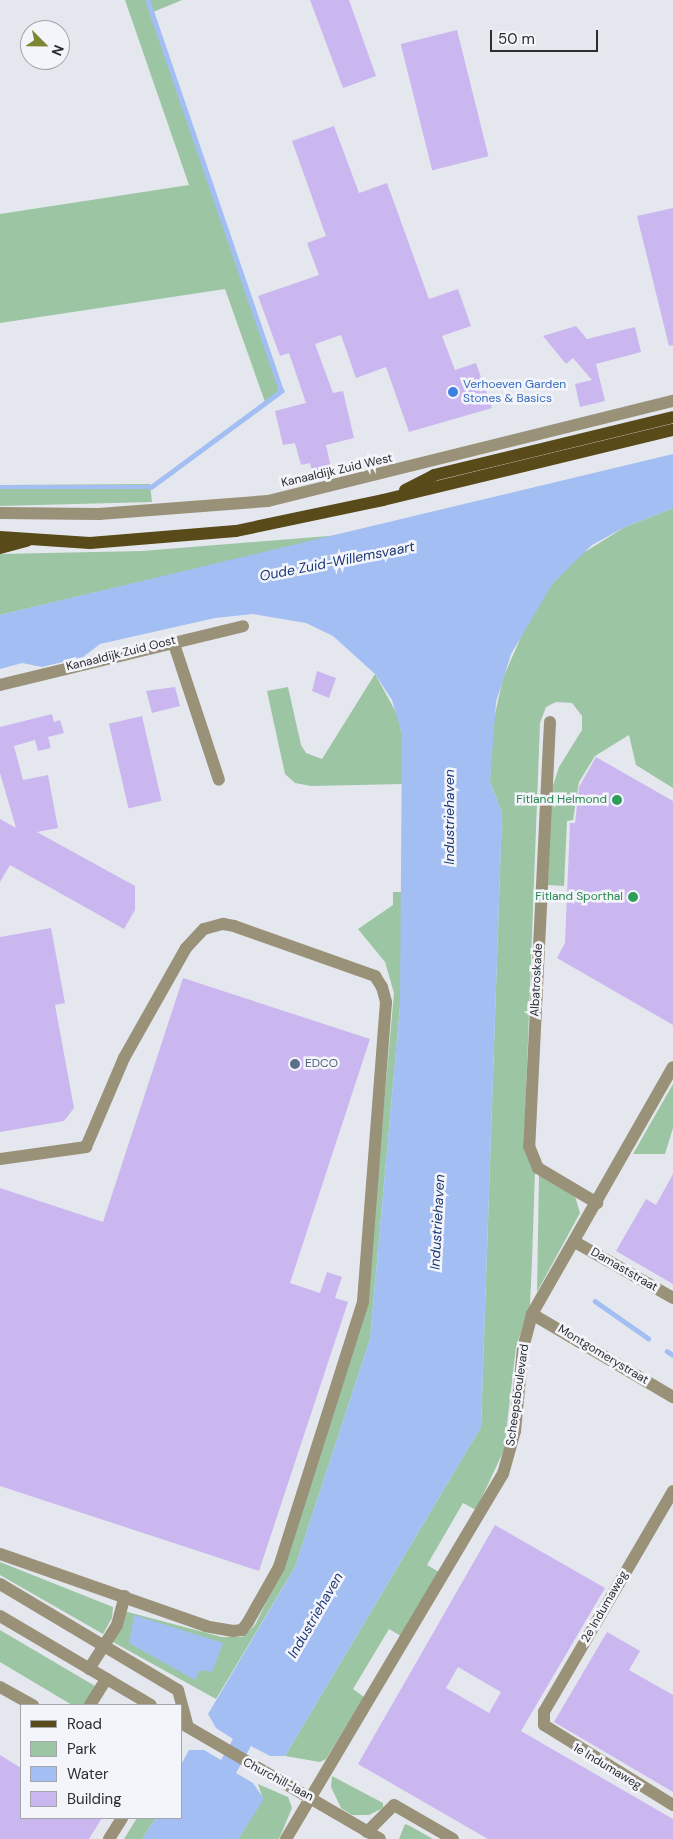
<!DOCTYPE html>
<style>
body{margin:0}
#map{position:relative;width:673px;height:1839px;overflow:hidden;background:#e5e7ee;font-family:"DM Sans",sans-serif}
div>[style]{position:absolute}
.green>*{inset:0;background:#9cc6a3}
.water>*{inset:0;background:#a3bef3}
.stream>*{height:4.5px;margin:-2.25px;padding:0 2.25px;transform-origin:2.25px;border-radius:2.25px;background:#a3bef3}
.building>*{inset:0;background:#cab7f0;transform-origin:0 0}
.minor>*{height:12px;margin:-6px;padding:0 6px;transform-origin:6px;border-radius:6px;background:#999178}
.major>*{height:12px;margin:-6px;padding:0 6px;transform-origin:6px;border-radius:6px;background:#584a19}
.dots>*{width:14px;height:14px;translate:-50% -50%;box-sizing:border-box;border:2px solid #f3f5fb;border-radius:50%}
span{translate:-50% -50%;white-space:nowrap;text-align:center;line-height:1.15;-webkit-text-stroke:5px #f3f5fb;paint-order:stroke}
.shop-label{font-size:12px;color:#366cbe}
.left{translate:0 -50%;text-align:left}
.street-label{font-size:12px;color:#2c2d2f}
.leisure-label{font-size:12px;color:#27864d}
.right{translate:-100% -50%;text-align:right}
.service-label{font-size:12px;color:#4e5e75}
.water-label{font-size:14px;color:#1d3976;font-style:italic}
.legend{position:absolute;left:20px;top:1704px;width:162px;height:115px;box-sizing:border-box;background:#f3f5fb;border:1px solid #a3a5a9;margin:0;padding:6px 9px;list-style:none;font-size:15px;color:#2c2d2f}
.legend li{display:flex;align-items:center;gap:10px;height:25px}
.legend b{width:25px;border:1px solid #a3a5a9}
.north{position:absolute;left:20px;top:20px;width:50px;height:50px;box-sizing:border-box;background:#f3f5fb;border:1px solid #a3a5a9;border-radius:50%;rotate:113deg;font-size:14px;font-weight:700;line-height:20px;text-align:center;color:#2c2d2f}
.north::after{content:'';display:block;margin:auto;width:18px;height:22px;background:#7d8632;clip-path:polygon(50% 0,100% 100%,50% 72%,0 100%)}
.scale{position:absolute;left:490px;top:30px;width:108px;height:22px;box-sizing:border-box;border:2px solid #2c2d2f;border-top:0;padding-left:6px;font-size:15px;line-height:18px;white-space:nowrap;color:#2c2d2f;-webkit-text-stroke:4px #f3f5fb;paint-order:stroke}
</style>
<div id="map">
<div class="green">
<div style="clip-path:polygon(125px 0,182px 0,153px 12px,279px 377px,278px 391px,265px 402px,225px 289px,0 323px,0 214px,189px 185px)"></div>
<div style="clip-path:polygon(150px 484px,152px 502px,0 506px,0 485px)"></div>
<div style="clip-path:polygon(673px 508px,673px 788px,636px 765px,629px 735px,595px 756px,579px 782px,573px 820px,567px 821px,564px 886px,548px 885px,551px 792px,559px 767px,582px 730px,582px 716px,572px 703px,556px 702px,546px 707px,540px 723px,524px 1146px,535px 1172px,532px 1261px,530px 1305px,516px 1347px,504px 1450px,476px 1510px,463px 1503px,427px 1565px,439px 1572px,401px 1636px,389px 1629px,353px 1689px,364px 1697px,326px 1759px,320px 1762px,285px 1756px,481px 1427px,502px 813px,490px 782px,492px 728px,503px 678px,528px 621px,553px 583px,580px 555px,625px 527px)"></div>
<div style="clip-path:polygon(341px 535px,114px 588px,0 615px,0 554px,142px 551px)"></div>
<div style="clip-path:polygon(375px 674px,397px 714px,402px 734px,404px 784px,311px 786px,295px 783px,285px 774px,267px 691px,288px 687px,301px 745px,306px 753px,322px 759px)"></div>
<div style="clip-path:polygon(393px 892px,404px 892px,400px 1006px,370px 1339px,295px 1567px,216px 1699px,113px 1642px,124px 1611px,222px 1637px,242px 1637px,255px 1625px,285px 1564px,366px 1304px,394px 993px,385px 962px,358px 929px,393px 905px)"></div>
<div style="clip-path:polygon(673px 1084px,673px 1128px,665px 1154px,633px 1154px)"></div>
<div style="clip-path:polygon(539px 1175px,575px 1196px,580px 1213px,537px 1292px)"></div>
<div style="clip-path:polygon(0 1562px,113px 1607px,112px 1618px,103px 1634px,0 1575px)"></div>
<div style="clip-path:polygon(0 1630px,95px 1686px,84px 1705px,72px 1705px,0 1662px)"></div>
<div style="clip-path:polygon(332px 1776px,383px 1803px,383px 1808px,369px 1815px,352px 1815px,341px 1808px,331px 1787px)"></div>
<div style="clip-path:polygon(258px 1784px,288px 1797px,292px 1808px,279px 1839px,238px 1839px,263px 1799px)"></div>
<div style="clip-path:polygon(137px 1818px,156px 1818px,142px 1839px,124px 1839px)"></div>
<div style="clip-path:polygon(405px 1824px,410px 1826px,433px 1839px,399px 1839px)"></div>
</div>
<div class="water">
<div style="clip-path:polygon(673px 454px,673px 508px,625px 527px,592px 545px,553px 583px,511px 654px,496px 702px,490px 782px,502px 813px,481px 1427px,285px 1756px,270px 1756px,251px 1746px,236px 1773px,253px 1783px,264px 1799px,238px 1839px,142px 1839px,156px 1818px,181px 1818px,181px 1765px,189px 1750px,204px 1750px,221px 1760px,233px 1739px,216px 1728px,208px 1714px,295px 1567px,370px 1339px,400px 1006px,402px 734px,392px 700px,375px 674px,333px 636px,306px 623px,253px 614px,215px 618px,100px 644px,83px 657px,42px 667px,22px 663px,0 669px,0 615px)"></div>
<div style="clip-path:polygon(134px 1615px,223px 1643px,212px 1672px,200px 1670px,195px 1680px,129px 1643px)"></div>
</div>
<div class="stream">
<div style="left:0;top:487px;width:151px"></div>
<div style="left:151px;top:487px;width:162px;rotate:-36.4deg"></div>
<div style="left:281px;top:391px;width:413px;rotate:-108.9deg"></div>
<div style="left:595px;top:1301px;width:65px;rotate:34.9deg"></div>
<div style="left:667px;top:1351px;width:7px;rotate:34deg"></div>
</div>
<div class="building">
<div style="clip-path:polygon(310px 0,349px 0,376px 76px,343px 88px)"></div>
<div style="left:457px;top:30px;width:130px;height:58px;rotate:76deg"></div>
<div style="clip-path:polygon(334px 126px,359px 193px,387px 183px,429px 299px,458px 289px,471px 326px,442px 336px,455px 370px,476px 363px,492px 408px,409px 432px,386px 367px,356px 378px,341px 335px,315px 344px,333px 393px,343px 391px,354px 438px,326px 445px,333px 477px,314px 481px,310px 463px,301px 465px,295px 443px,283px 445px,275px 411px,306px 403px,289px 353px,280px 356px,258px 296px,319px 275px,307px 243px,326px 236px,292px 141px)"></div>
<div style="clip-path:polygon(673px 208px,673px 345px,669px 346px,637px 216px)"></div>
<div style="clip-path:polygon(576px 326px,587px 339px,635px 327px,641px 352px,596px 364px,605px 401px,580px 407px,575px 384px,592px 380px,573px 358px,566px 364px,543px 336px)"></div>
<div style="clip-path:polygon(317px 671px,336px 678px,329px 698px,312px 691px)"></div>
<div style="clip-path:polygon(175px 687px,180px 706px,152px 713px,146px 691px)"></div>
<div style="clip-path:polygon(52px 714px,54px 722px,60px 720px,64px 733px,48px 737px,51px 748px,38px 751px,35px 740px,14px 746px,23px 780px,48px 775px,58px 828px,37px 832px,135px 886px,135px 910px,124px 929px,10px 865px,0 882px,0 819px,16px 828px,0 773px,0 727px)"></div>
<div style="left:142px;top:716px;width:87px;height:34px;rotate:77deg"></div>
<div style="clip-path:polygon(596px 757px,673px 801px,673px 1025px,557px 958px,565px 943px,570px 823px,575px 823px,579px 787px)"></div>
<div style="clip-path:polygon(51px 928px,65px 1003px,55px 1005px,74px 1108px,64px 1121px,0 1132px,0 937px)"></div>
<div style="clip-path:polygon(183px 978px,370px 1039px,290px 1283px,320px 1293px,327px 1272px,342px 1277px,335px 1298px,348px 1302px,259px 1571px,0 1486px,0 1188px,103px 1222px)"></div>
<div style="clip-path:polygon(673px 1174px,673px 1284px,616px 1251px,646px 1199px,656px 1205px)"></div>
<div style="clip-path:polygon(evenodd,495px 1525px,605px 1588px,521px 1731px,673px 1819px,673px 1839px,488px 1839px,358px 1764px,495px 1525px,458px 1667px,501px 1692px,489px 1713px,446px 1688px,458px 1667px)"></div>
<div style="clip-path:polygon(607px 1632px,640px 1651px,629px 1670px,673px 1695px,673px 1792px,554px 1722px)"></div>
<div style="clip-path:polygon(0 1755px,21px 1768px,21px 1818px,102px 1818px,89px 1839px,0 1839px)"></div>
</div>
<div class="minor">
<div style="left:0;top:513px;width:99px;rotate:0.6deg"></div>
<div style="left:99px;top:514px;width:169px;rotate:-4.4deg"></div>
<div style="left:268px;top:501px;width:417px;rotate:-13.9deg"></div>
<div style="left:173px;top:641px;width:146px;rotate:71.7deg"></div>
<div style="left:0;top:685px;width:250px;rotate:-13.6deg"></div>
<div style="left:550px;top:722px;width:425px;rotate:92.8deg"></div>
<div style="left:529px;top:1146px;width:24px;rotate:68deg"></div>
<div style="left:538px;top:1168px;width:69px;rotate:30.7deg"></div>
<div style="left:0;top:1159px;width:87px;rotate:-7.9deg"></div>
<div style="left:86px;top:1147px;width:97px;rotate:-66.9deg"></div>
<div style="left:124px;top:1058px;width:126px;rotate:-60.6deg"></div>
<div style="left:186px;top:948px;width:26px;rotate:-47deg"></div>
<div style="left:204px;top:929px;width:20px;rotate:-15deg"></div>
<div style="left:223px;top:924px;width:11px;rotate:10deg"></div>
<div style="left:234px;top:926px;width:150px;rotate:19.5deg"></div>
<div style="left:375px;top:976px;width:13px;rotate:58deg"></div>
<div style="left:382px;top:987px;width:16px;rotate:75deg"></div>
<div style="left:386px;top:1002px;width:301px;rotate:94.4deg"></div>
<div style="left:363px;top:1302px;width:278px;rotate:107.6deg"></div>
<div style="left:279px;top:1567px;width:63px;rotate:119.4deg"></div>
<div style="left:248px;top:1622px;width:10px;rotate:127deg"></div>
<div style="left:242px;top:1630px;width:9px;rotate:174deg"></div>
<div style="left:233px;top:1631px;width:27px;rotate:-170deg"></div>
<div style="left:206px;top:1626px;width:218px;rotate:-160.7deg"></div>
<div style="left:575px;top:1242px;width:113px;rotate:29.7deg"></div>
<div style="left:532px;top:1314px;width:164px;rotate:30.5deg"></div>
<div style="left:673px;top:1491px;width:256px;rotate:120.3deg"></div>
<div style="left:544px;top:1712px;width:13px;rotate:90deg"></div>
<div style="left:544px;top:1725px;width:152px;rotate:31.8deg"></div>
<div style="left:0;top:1584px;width:207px;rotate:30.8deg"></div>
<div style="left:178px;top:1690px;width:38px;rotate:75deg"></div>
<div style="left:0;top:1616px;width:175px;rotate:30.5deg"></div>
<div style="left:89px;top:1669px;width:52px;rotate:-57.5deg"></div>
<div style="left:117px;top:1625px;width:30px;rotate:-75deg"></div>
<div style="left:0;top:1687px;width:38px;rotate:29deg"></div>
<div style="left:90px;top:1705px;width:31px;rotate:-58deg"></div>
<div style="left:181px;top:1723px;width:230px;rotate:30.2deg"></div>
<div style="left:367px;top:1832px;width:38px;rotate:-45deg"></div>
<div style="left:394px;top:1805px;width:68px;rotate:30deg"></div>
<div style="left:109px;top:1839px;width:25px;rotate:-58deg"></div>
<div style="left:286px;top:1839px;width:425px;rotate:-59.3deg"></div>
<div style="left:503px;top:1474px;width:45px;rotate:-74.4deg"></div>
<div style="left:515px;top:1431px;width:83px;rotate:-84.5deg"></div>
<div style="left:523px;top:1348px;width:35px;rotate:-75deg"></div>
<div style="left:532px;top:1314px;width:284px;rotate:-60.3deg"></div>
</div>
<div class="major">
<div style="left:405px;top:490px;width:33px;rotate:-27deg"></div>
<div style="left:434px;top:475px;width:246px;rotate:-13.6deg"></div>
<div style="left:0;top:537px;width:90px;rotate:3.8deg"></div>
<div style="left:90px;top:543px;width:146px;rotate:-4.7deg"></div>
<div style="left:236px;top:531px;width:150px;rotate:-11.9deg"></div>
<div style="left:383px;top:500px;width:298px;rotate:-13.6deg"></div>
<div style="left:0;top:548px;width:28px;rotate:-15deg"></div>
</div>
<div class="dots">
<div style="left:453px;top:392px;background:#3f7fe0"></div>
<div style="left:617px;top:800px;background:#2e9e5b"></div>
<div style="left:633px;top:897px;background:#2e9e5b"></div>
<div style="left:295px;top:1064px;background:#5c6f8a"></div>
</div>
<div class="shop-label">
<span class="left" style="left:463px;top:392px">Verhoeven Garden<br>Stones &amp; Basics</span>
</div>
<div class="street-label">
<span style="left:337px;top:471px;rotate:-13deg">Kanaaldijk Zuid West</span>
<span style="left:121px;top:654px;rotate:-14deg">Kanaaldijk Zuid Oost</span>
<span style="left:537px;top:980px;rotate:-87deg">Albatroskade</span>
<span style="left:624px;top:1270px;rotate:30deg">Damaststraat</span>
<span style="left:603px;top:1355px;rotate:31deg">Montgomerystraat</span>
<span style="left:518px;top:1395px;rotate:-82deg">Scheepsboulevard</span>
<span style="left:605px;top:1607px;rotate:-60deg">2e Indumaweg</span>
<span style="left:607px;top:1767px;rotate:31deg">1e Indumaweg</span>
<span style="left:278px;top:1780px;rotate:28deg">Churchill-laan</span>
</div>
<div class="leisure-label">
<span class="right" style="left:607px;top:800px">Fitland Helmond</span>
<span class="right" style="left:623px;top:897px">Fitland Sporthal</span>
</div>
<div class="service-label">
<span class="left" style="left:305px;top:1064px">EDCO</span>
</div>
<div class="water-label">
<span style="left:337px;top:561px;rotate:-11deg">Oude Zuid-Willemsvaart</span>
<span style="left:449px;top:817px;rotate:-90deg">Industriehaven</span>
<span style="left:437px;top:1222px;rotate:-87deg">Industriehaven</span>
<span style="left:315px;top:1615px;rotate:-60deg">Industriehaven</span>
</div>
<ul class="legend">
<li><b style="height:6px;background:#584a19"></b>Road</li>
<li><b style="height:14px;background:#9cc6a3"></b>Park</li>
<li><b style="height:14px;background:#a3bef3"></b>Water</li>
<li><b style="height:14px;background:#cab7f0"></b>Building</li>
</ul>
<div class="north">N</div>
<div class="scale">50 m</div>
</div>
